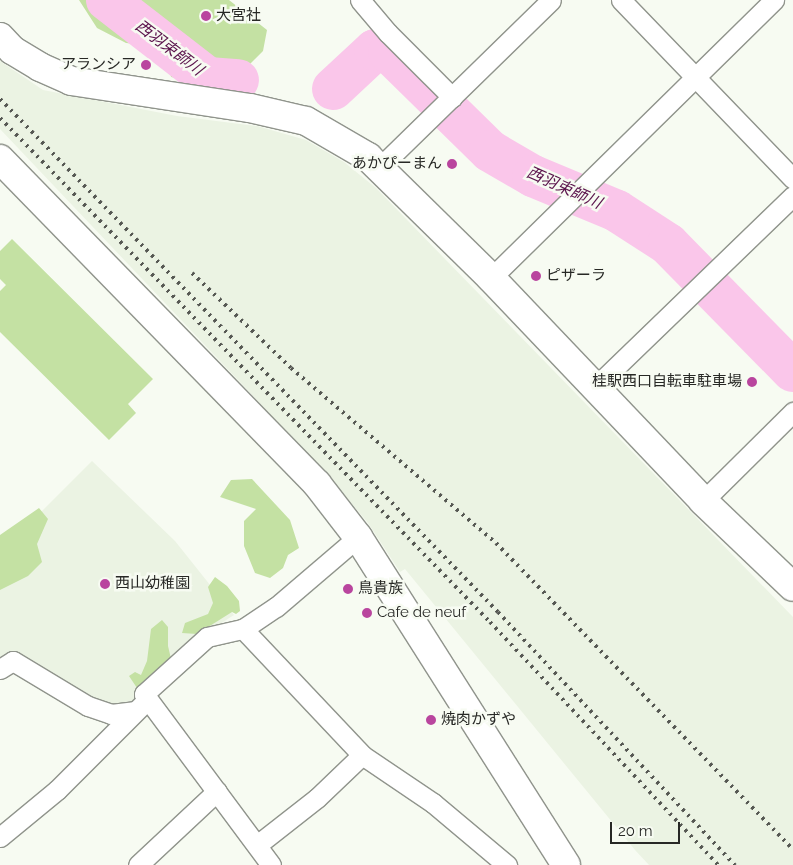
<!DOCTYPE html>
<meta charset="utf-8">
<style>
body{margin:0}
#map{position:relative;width:793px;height:865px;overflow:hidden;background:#f7fbf2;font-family:Raleway,"Noto Sans JP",sans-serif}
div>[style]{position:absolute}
.built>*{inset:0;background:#ebf3e3}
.green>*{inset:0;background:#c4e1a3}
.river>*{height:42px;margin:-21px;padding:0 21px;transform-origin:21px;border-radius:21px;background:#fac6ea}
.roads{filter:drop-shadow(1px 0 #90948c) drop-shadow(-1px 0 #90948c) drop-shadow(0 1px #90948c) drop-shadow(0 -1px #90948c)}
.street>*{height:19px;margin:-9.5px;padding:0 9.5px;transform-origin:9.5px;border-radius:9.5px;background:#fff}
.secondary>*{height:28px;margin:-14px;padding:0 14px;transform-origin:14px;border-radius:14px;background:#fff}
.rail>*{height:4px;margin-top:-2px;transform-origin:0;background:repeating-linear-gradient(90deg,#565853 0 2.5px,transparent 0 7.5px)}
.dots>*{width:14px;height:14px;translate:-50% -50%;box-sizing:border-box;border:2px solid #f7fbf2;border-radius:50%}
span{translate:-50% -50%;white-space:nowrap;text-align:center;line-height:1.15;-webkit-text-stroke:5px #f7fbf2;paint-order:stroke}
.poi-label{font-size:15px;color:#272825}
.left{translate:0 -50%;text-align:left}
.right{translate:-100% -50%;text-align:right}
.water-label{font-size:16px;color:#5a124b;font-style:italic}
.scale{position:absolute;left:610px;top:822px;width:70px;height:22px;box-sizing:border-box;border:2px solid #272825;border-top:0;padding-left:6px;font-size:15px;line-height:18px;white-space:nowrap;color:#272825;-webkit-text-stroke:4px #f7fbf2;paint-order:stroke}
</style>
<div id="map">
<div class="built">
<div style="clip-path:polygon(0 61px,43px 90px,177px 116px,257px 126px,306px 140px,344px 162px,376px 188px,793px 617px,793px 865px,649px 865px,635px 850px,405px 569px,400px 572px,368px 523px,328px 475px,0 129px)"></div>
<div style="clip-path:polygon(92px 461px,175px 541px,234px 615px,198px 638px,121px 714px,0 660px,0 553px)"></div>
</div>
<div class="green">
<div style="clip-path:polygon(79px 0,229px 0,267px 30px,263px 51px,240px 74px,220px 73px,201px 82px,171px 77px,169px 64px,146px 45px,126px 43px,97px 28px)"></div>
<div style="clip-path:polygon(12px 239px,153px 379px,128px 404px,136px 413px,109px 440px,0 332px,0 291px,6px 285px,0 279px,0 251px)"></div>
<div style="clip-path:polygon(252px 479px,290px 520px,299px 548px,288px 555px,283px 568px,270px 578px,255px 573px,244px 546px,244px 521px,256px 509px,220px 497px,231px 480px)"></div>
<div style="clip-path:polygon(39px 508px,48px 519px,37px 544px,42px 562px,28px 576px,0 590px,0 535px)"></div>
<div style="clip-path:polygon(215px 577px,227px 586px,239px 601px,240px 611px,236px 614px,232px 612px,197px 634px,182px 633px,185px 623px,208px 614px,213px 603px,208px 587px)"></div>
<div style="clip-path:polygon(162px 620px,168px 627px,168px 646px,172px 663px,137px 688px,129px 676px,135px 672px,141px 675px,147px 661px,151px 629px)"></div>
</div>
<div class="river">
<div style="left:107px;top:0;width:128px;rotate:37.7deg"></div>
<div style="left:208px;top:78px;width:30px;rotate:4deg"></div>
<div style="left:333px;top:89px;width:57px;rotate:-42.9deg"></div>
<div style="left:375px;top:50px;width:14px;rotate:8deg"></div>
<div style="left:389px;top:52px;width:141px;rotate:44.4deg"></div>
<div style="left:490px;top:151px;width:50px;rotate:30.2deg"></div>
<div style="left:533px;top:176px;width:91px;rotate:22.6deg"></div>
<div style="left:617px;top:211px;width:61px;rotate:32.9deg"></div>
<div style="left:668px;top:244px;width:178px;rotate:45.5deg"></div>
</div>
<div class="roads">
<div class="street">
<div style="left:360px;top:0;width:43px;rotate:49.7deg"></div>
<div style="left:388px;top:33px;width:91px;rotate:45deg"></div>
<div style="left:621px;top:0;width:248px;rotate:46.1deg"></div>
<div style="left:379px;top:168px;width:240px;rotate:-44.3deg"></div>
<div style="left:491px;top:278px;width:397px;rotate:-44.5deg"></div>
<div style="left:593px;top:389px;width:278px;rotate:-44deg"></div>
<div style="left:703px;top:501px;width:127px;rotate:-44.7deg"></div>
<div style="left:243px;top:629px;width:173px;rotate:46.6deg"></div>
<div style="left:362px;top:755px;width:86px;rotate:34.1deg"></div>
<div style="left:433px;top:803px;width:97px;rotate:40deg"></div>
<div style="left:0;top:669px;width:15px;rotate:-32deg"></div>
<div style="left:13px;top:661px;width:87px;rotate:31deg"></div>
<div style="left:88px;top:706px;width:24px;rotate:19deg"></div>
<div style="left:111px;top:714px;width:23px;rotate:-7deg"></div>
<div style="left:0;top:837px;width:74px;rotate:-39.5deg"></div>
<div style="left:57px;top:790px;width:127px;rotate:-45deg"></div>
<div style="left:257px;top:845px;width:76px;rotate:-38.1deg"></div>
<div style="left:317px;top:798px;width:62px;rotate:-43.7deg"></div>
<div style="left:138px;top:865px;width:108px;rotate:-43.1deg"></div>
<div style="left:271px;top:865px;width:213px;rotate:-126.6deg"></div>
<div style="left:144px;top:694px;width:85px;rotate:-42.1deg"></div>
<div style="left:207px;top:637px;width:37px;rotate:-13deg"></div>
<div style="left:243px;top:629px;width:40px;rotate:-34deg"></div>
<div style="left:276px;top:607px;width:108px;rotate:-40.5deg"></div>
</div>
<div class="secondary">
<div style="left:0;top:37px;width:18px;rotate:47deg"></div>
<div style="left:12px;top:50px;width:33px;rotate:31deg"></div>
<div style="left:40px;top:67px;width:34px;rotate:24deg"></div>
<div style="left:71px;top:81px;width:181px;rotate:8.6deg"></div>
<div style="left:250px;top:108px;width:57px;rotate:13.1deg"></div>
<div style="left:306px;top:121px;width:72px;rotate:30.1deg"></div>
<div style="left:368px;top:157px;width:173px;rotate:44.5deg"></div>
<div style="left:491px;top:278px;width:308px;rotate:46.4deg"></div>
<div style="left:703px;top:501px;width:124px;rotate:43.7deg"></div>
<div style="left:0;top:159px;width:454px;rotate:45.7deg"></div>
<div style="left:317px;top:484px;width:67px;rotate:52.3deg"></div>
<div style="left:358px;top:537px;width:388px;rotate:57.6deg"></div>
</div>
</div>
<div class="rail">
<div style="left:0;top:99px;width:715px;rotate:45.85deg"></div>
<div style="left:498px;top:612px;width:347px;rotate:46.9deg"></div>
<div style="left:0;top:118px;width:703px;rotate:45.81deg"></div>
<div style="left:490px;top:622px;width:333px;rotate:46.8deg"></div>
<div style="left:192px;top:273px;width:137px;rotate:43.8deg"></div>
<div style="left:291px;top:368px;width:270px;rotate:40.5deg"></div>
<div style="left:496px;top:543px;width:426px;rotate:45.9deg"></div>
</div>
<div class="dots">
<div style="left:206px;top:16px;background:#b9459e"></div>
<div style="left:146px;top:65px;background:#b9459e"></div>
<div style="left:452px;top:164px;background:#b9459e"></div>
<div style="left:536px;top:276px;background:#b9459e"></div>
<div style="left:752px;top:382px;background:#b9459e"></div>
<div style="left:105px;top:584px;background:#b9459e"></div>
<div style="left:348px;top:589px;background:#b9459e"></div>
<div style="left:367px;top:613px;background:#b9459e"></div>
<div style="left:431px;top:720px;background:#b9459e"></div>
</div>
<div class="poi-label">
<span class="left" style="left:216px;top:16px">大宮社</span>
<span class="right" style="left:136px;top:65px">アランシア</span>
<span class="right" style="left:442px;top:164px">あかぴーまん</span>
<span class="left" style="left:546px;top:276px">ピザーラ</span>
<span class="right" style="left:742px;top:382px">桂駅西口自転車駐車場</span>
<span class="left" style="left:115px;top:584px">西山幼稚園</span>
<span class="left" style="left:358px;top:589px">鳥貴族</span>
<span class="left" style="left:377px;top:613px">Cafe de neuf</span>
<span class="left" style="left:441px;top:720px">焼肉かずや</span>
</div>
<div class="water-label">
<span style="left:169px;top:48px;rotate:37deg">西羽束師川</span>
<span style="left:564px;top:188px;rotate:24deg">西羽束師川</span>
</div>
<div class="scale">20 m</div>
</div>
